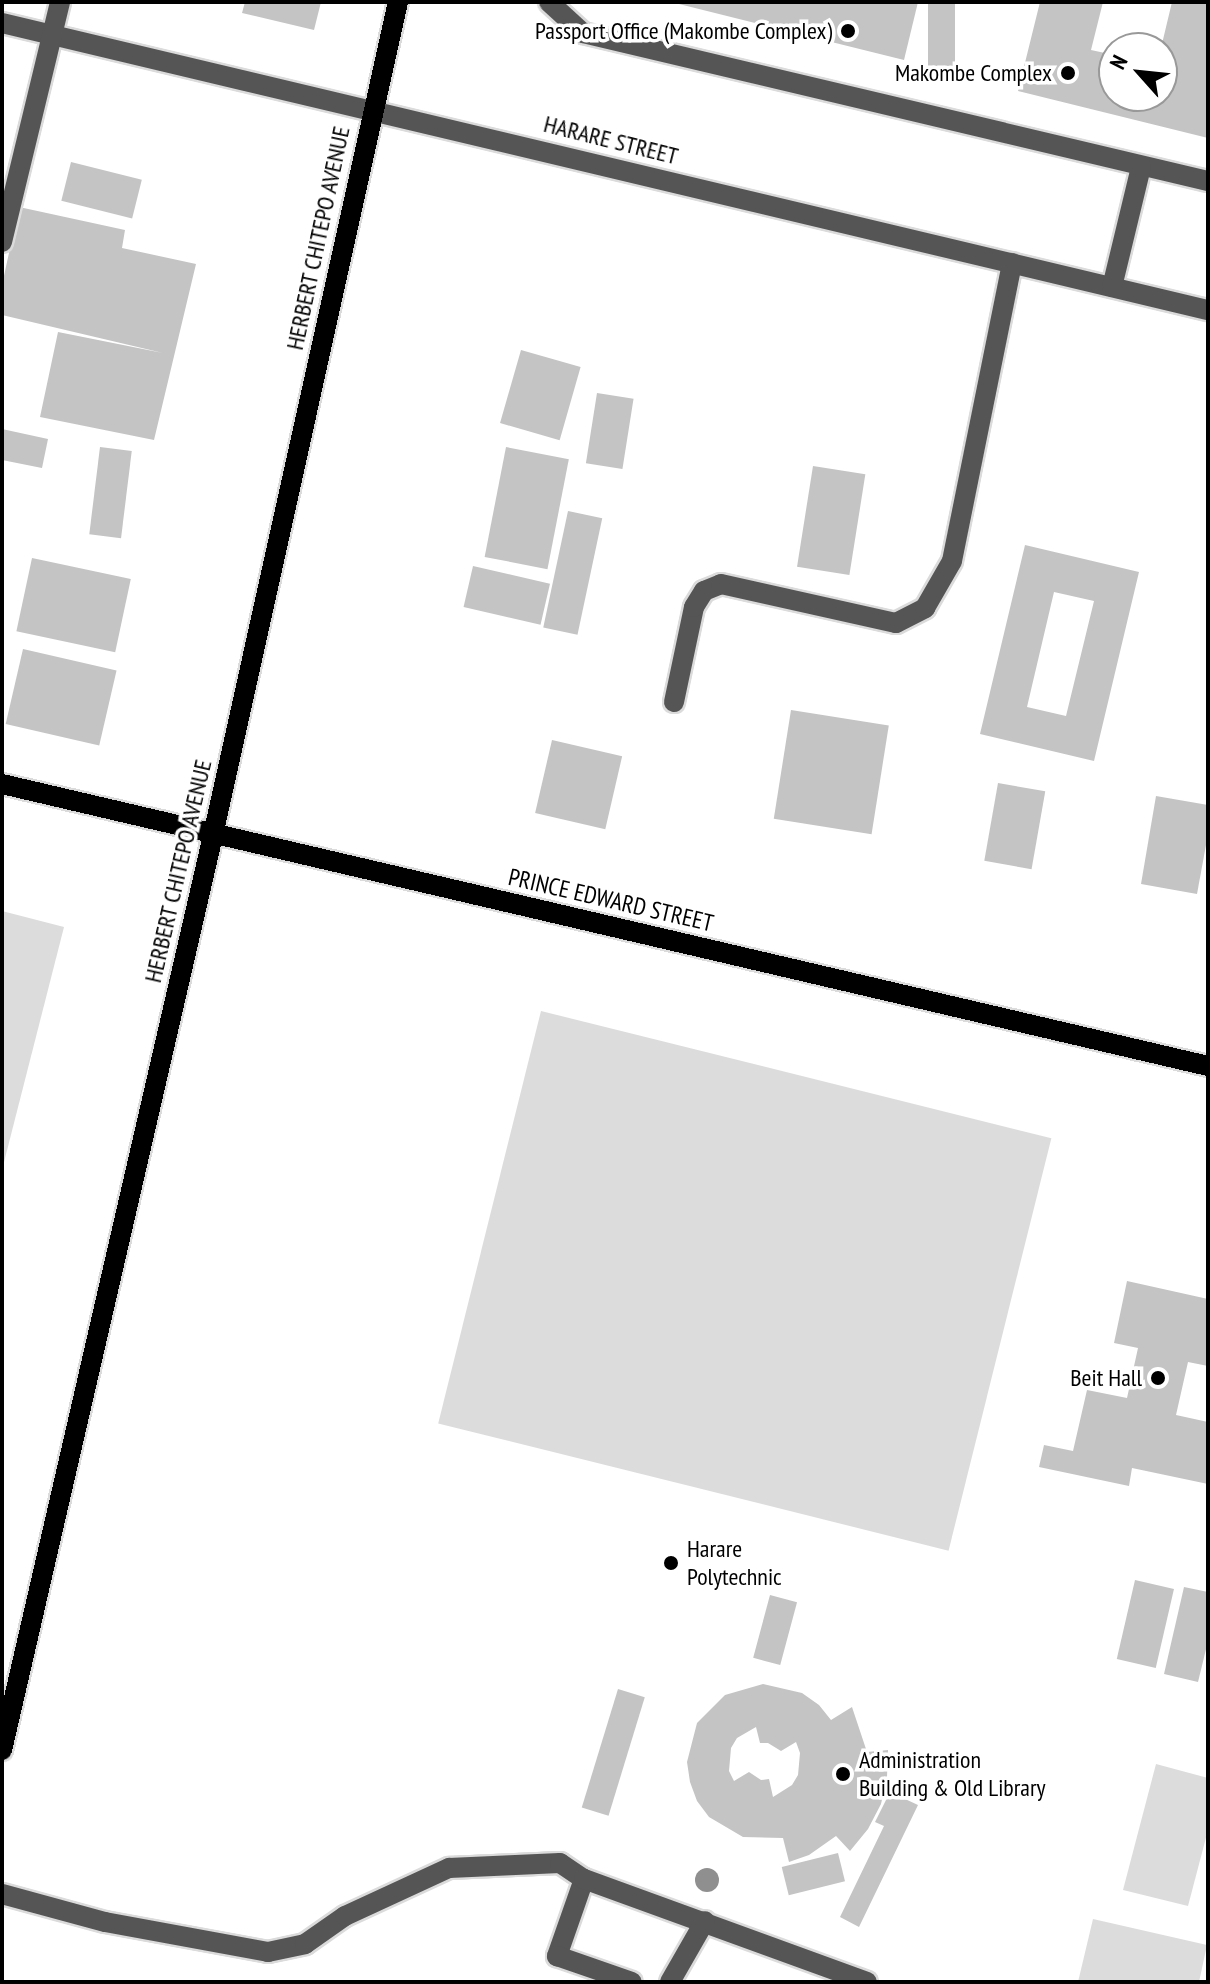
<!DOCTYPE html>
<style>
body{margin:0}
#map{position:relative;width:1210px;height:1984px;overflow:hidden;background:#fff;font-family:"PT Sans Narrow",sans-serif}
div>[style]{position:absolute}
.green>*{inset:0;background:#dcdcdc;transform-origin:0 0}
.building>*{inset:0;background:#c4c4c4;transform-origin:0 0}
.roads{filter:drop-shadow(2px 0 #dbdbdb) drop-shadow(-2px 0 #dbdbdb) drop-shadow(0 2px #dbdbdb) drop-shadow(0 -2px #dbdbdb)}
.minor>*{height:20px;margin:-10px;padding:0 10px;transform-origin:10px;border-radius:10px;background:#555}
.major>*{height:20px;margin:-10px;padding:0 10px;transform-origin:10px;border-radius:10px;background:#000}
.trees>*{width:24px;height:24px;margin:-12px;border-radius:50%;background:#8f8f8f}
.dots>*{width:22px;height:22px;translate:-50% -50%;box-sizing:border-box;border:4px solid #fff;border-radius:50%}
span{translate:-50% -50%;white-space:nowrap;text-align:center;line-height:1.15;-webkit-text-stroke:7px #fff;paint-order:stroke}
.poi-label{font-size:24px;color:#000}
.right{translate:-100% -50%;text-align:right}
.left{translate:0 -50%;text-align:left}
.street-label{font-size:24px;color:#000}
.frame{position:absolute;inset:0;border:4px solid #000;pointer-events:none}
.north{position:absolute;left:1098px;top:32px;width:80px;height:80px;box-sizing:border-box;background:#fff;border:2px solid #999;border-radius:50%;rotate:297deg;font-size:22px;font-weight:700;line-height:32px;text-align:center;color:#000}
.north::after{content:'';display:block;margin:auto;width:28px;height:36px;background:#000;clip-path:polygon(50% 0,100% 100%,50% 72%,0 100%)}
</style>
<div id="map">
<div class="green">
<div style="clip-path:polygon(2px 911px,64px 927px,2px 1170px)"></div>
<div style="left:541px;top:1011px;width:526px;height:425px;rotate:14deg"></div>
<div style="clip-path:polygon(1156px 1764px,1208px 1778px,1208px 1830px,1188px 1906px,1123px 1890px)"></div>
<div style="clip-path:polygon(1093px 1919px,1207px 1945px,1199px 1982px,1078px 1982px)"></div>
</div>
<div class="building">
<div style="clip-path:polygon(245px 2px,321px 2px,314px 30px,242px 13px)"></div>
<div style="clip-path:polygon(671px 2px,918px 2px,904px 60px)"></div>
<div style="left:928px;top:2px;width:27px;height:65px"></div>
<div style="clip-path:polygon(1040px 2px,1103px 2px,1091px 50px,1114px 55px,1114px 96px,1162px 96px,1161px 48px,1172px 2px,1208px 2px,1208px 138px,1018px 91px)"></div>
<div style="left:71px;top:162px;width:73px;height:40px;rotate:14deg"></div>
<div style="clip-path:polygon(19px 207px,125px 230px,122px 248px,196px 264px,154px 440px,40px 417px,58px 332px,163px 353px,2px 315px,2px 285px)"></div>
<div style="left:521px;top:350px;width:62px;height:76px;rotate:16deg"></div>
<div style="left:597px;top:393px;width:37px;height:71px;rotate:9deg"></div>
<div style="clip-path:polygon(2px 429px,48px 439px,42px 468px,2px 460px)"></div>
<div style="left:100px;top:447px;width:32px;height:88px;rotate:7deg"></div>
<div style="left:506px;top:447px;width:64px;height:112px;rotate:11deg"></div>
<div style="left:813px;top:466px;width:53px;height:102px;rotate:9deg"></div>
<div style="left:568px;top:511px;width:35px;height:119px;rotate:12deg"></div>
<div style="clip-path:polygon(evenodd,1025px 545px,1139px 572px,1094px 761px,980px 734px,1025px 545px,1054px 592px,1094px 601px,1066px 716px,1027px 707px,1054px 592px)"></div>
<div style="left:32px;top:558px;width:101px;height:75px;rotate:12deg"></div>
<div style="left:473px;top:566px;width:79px;height:42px;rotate:13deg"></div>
<div style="left:23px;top:649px;width:96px;height:77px;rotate:13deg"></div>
<div style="left:791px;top:710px;width:99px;height:110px;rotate:9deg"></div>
<div style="left:552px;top:740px;width:72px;height:75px;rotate:13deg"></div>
<div style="left:998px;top:783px;width:48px;height:79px;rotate:10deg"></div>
<div style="clip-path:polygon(1156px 796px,1208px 805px,1208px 834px,1197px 894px,1141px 884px)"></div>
<div style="clip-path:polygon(1127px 1281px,1208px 1299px,1208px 1366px,1188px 1362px,1176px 1415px,1208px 1422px,1208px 1484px,1132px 1468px,1129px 1486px,1039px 1467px,1044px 1445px,1073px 1451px,1087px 1390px,1127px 1398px,1138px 1348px,1114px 1343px)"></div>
<div style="left:1135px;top:1580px;width:40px;height:81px;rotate:13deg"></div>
<div style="clip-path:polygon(1184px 1587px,1208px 1592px,1208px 1641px,1198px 1682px,1164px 1674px)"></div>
<div style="left:770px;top:1595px;width:28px;height:65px;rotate:15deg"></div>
<div style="clip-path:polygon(evenodd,763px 1684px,802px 1693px,819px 1705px,831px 1720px,852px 1707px,867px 1752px,888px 1750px,887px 1777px,881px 1804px,868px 1829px,850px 1851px,836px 1836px,809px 1855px,789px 1862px,783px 1838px,743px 1837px,709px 1817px,697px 1801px,690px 1782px,687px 1762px,697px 1723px,725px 1695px,763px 1684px,756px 1727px,760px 1743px,768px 1743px,781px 1751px,796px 1742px,800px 1753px,798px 1775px,792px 1785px,773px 1797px,769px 1779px,761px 1780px,749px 1772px,734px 1781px,729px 1771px,731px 1748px,737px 1738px,756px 1727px)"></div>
<div style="left:618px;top:1689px;width:28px;height:124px;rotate:17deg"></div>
<div style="clip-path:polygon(890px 1792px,918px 1805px,859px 1927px,840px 1917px,884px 1826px,875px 1822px)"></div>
<div style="left:838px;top:1853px;width:29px;height:58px;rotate:76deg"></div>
</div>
<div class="roads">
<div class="minor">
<div style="left:549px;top:2px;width:46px;rotate:42.4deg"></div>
<div style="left:583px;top:33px;width:642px;rotate:13.32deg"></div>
<div style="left:2px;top:23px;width:1240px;rotate:13.39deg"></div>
<div style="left:2px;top:242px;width:247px;rotate:-76.4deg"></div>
<div style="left:1112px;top:287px;width:123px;rotate:-76.4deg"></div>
<div style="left:674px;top:702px;width:97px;rotate:-78.1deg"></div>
<div style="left:694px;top:607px;width:19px;rotate:-58deg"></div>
<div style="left:704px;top:591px;width:18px;rotate:-22deg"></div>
<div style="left:721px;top:584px;width:179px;rotate:12.6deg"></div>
<div style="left:896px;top:623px;width:33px;rotate:-27deg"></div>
<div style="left:925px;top:608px;width:54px;rotate:-60.1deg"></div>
<div style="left:952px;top:561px;width:304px;rotate:-78.6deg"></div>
<div style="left:584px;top:1879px;width:82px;rotate:109.3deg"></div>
<div style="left:557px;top:1956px;width:79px;rotate:19.1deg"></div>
<div style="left:2px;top:1894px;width:107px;rotate:15.2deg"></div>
<div style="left:105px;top:1922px;width:166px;rotate:10.4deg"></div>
<div style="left:268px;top:1952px;width:38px;rotate:-12deg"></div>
<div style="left:305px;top:1944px;width:49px;rotate:-35deg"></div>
<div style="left:345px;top:1916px;width:115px;rotate:-24.8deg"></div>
<div style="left:449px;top:1868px;width:111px;rotate:-2.6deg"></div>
<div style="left:560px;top:1863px;width:29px;rotate:34deg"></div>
<div style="left:584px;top:1879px;width:301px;rotate:20deg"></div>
<div style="left:670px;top:1982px;width:70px;rotate:-60.2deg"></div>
</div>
<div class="major">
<div style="left:2px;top:784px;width:1239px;rotate:13.16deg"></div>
<div style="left:2px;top:1750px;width:939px;rotate:-77.01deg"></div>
<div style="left:213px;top:835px;width:853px;rotate:-77.48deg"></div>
</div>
</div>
<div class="trees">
<div style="left:707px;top:1880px"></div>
</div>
<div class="dots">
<div style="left:848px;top:31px;background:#000"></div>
<div style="left:1068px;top:73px;background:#000"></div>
<div style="left:1158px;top:1378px;background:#000"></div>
<div style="left:671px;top:1563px;background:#000"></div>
<div style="left:843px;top:1774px;background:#000"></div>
</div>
<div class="poi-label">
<span class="right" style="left:832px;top:31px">Passport Office (Makombe Complex)</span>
<span class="right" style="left:1052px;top:73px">Makombe Complex</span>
<span class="right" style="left:1142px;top:1378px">Beit Hall</span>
<span class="left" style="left:687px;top:1563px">Harare<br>Polytechnic</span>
<span class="left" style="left:859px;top:1774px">Administration<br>Building &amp; Old Library</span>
</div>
<div class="street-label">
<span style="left:611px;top:140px;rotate:14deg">HARARE STREET</span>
<span style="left:318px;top:238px;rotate:-78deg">HERBERT CHITEPO AVENUE</span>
<span style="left:178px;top:871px;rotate:-77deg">HERBERT CHITEPO AVENUE</span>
<span style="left:611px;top:900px;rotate:13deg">PRINCE EDWARD STREET</span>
</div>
<div class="frame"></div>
<div class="north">N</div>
</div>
